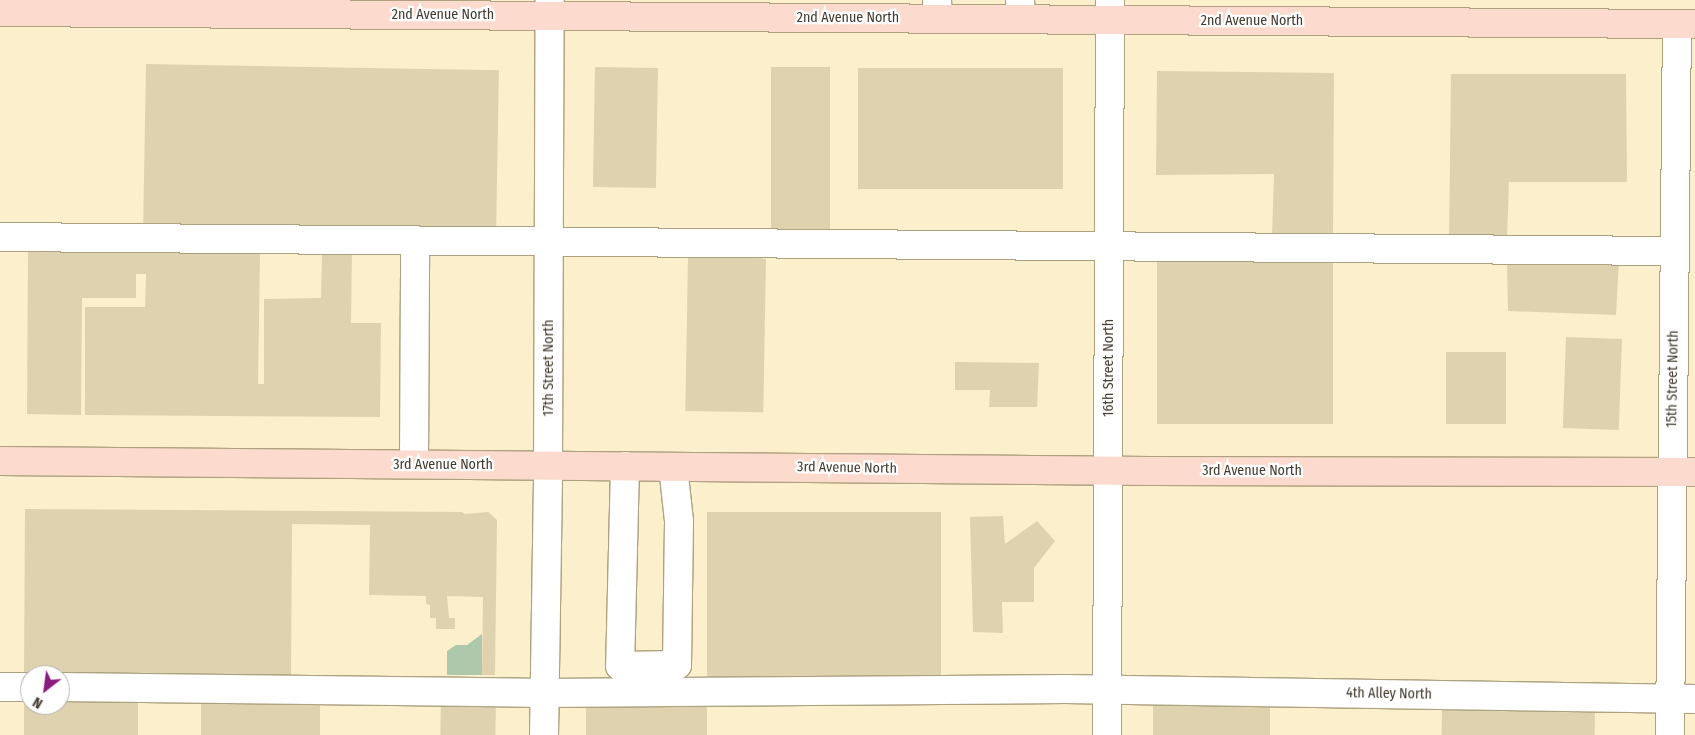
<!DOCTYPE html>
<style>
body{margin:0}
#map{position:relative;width:1695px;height:735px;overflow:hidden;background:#fcefcb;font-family:"Fira Sans Condensed",sans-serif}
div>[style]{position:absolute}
.green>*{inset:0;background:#adc8aa}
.building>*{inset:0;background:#dfd3af;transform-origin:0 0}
.roads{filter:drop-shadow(1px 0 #aea180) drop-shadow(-1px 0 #aea180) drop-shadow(0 1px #aea180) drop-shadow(0 -1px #aea180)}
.minor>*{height:28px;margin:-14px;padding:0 14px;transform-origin:14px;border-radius:14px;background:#fff}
.major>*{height:28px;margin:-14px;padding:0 14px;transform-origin:14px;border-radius:14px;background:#fcdacd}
span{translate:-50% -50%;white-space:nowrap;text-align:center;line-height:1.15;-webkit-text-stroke:4.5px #fff;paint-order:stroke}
.street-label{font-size:14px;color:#403a2c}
.north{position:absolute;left:20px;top:665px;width:50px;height:50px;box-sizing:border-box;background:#fff;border:1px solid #b3b0ab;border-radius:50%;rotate:210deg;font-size:14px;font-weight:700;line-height:20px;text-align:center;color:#403a2c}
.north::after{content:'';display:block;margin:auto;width:18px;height:22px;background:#8b1b7f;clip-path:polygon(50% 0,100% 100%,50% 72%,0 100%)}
</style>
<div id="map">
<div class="green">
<div style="clip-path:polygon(482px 634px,482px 675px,447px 675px,447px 651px,456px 645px,467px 645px)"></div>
</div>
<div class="building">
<div style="left:146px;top:64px;width:353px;height:163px;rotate:1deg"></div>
<div style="left:595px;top:67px;width:63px;height:120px;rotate:1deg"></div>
<div style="left:830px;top:67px;width:169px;height:59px;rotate:90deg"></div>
<div style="left:1063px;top:68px;width:121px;height:205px;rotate:90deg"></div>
<div style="clip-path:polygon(1157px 71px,1334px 73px,1333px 238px,1272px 237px,1274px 174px,1156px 175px)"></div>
<div style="clip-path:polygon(1451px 74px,1626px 74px,1627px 182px,1509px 182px,1507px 239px,1449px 239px)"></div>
<div style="clip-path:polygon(28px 250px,260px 253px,258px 384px,264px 384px,264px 299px,321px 298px,322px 253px,352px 252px,351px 323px,381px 323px,380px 417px,85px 415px,85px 307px,145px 307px,146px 274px,136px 274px,136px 298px,82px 298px,81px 415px,27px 414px)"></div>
<div style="left:688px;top:257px;width:78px;height:154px;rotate:1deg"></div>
<div style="left:1333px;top:257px;width:167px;height:176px;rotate:90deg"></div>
<div style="clip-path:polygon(1619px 261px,1616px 315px,1508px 311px,1507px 263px)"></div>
<div style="left:1566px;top:337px;width:56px;height:91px;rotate:2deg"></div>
<div style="left:1446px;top:352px;width:60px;height:72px"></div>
<div style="clip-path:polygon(955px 362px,1039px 363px,1037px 407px,989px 407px,990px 390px,955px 390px)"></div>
<div style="clip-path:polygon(25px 509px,462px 512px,465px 514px,488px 512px,497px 520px,495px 675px,482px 675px,483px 597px,447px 596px,449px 618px,455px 618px,455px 629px,436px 629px,436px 618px,430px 618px,430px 605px,426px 604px,426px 596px,369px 595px,370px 525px,292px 524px,291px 678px,24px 674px)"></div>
<div style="left:707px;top:512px;width:234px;height:171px"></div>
<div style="clip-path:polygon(1003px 516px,1005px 544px,1037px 521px,1055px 541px,1034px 568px,1034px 602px,1002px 602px,1003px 633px,973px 632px,970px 517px)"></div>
<div style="clip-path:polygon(24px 695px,30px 695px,30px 705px,60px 705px,60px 695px,138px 696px,138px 735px,24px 735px)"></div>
<div style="left:320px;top:696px;width:39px;height:119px;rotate:90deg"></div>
<div style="left:441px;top:699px;width:55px;height:36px;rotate:1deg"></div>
<div style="left:586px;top:703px;width:121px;height:32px"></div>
<div style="left:1270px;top:704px;width:31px;height:117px;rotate:90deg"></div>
<div style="left:1442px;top:710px;width:153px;height:25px;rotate:1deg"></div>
</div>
<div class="roads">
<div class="minor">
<div style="left:937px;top:0;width:18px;rotate:87deg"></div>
<div style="left:1020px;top:0;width:19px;rotate:87deg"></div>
<div style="left:0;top:237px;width:1675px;rotate:0.48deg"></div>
<div style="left:414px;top:464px;width:224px;rotate:-89.7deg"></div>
<div style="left:625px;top:466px;width:200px;rotate:91.4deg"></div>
<div style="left:620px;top:666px;width:57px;rotate:-1deg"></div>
<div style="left:677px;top:665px;width:144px;rotate:-89.2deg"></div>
<div style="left:679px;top:521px;width:54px;rotate:-96.3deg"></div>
<div style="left:0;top:687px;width:30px"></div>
<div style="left:60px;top:687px;width:484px;rotate:0.7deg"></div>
<div style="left:544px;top:693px;width:522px;rotate:-0.44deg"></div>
<div style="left:1066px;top:689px;width:629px;rotate:0.91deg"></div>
<div style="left:544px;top:735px;width:269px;rotate:-89.1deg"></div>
<div style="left:548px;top:466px;width:466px;rotate:-89.8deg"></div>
<div style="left:1107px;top:735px;width:735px;rotate:-89.77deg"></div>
<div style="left:1670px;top:735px;width:711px;rotate:-89.44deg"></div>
</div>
<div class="major">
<div style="left:0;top:12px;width:1695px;rotate:0.41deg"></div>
<div style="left:0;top:461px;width:1148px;rotate:0.5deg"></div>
<div style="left:1148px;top:471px;width:547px;rotate:0.1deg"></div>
</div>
</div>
<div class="street-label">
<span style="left:443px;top:15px">2nd Avenue North</span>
<span style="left:848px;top:18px">2nd Avenue North</span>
<span style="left:1252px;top:21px">2nd Avenue North</span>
<span style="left:549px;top:368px;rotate:-90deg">17th Street North</span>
<span style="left:1109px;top:368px;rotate:-90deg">16th Street North</span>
<span style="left:1673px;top:379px;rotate:-89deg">15th Street North</span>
<span style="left:443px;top:465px">3rd Avenue North</span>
<span style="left:847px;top:468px;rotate:1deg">3rd Avenue North</span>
<span style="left:1252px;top:471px">3rd Avenue North</span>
<span style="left:1389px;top:694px;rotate:1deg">4th Alley North</span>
</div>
<div class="north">N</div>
</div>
